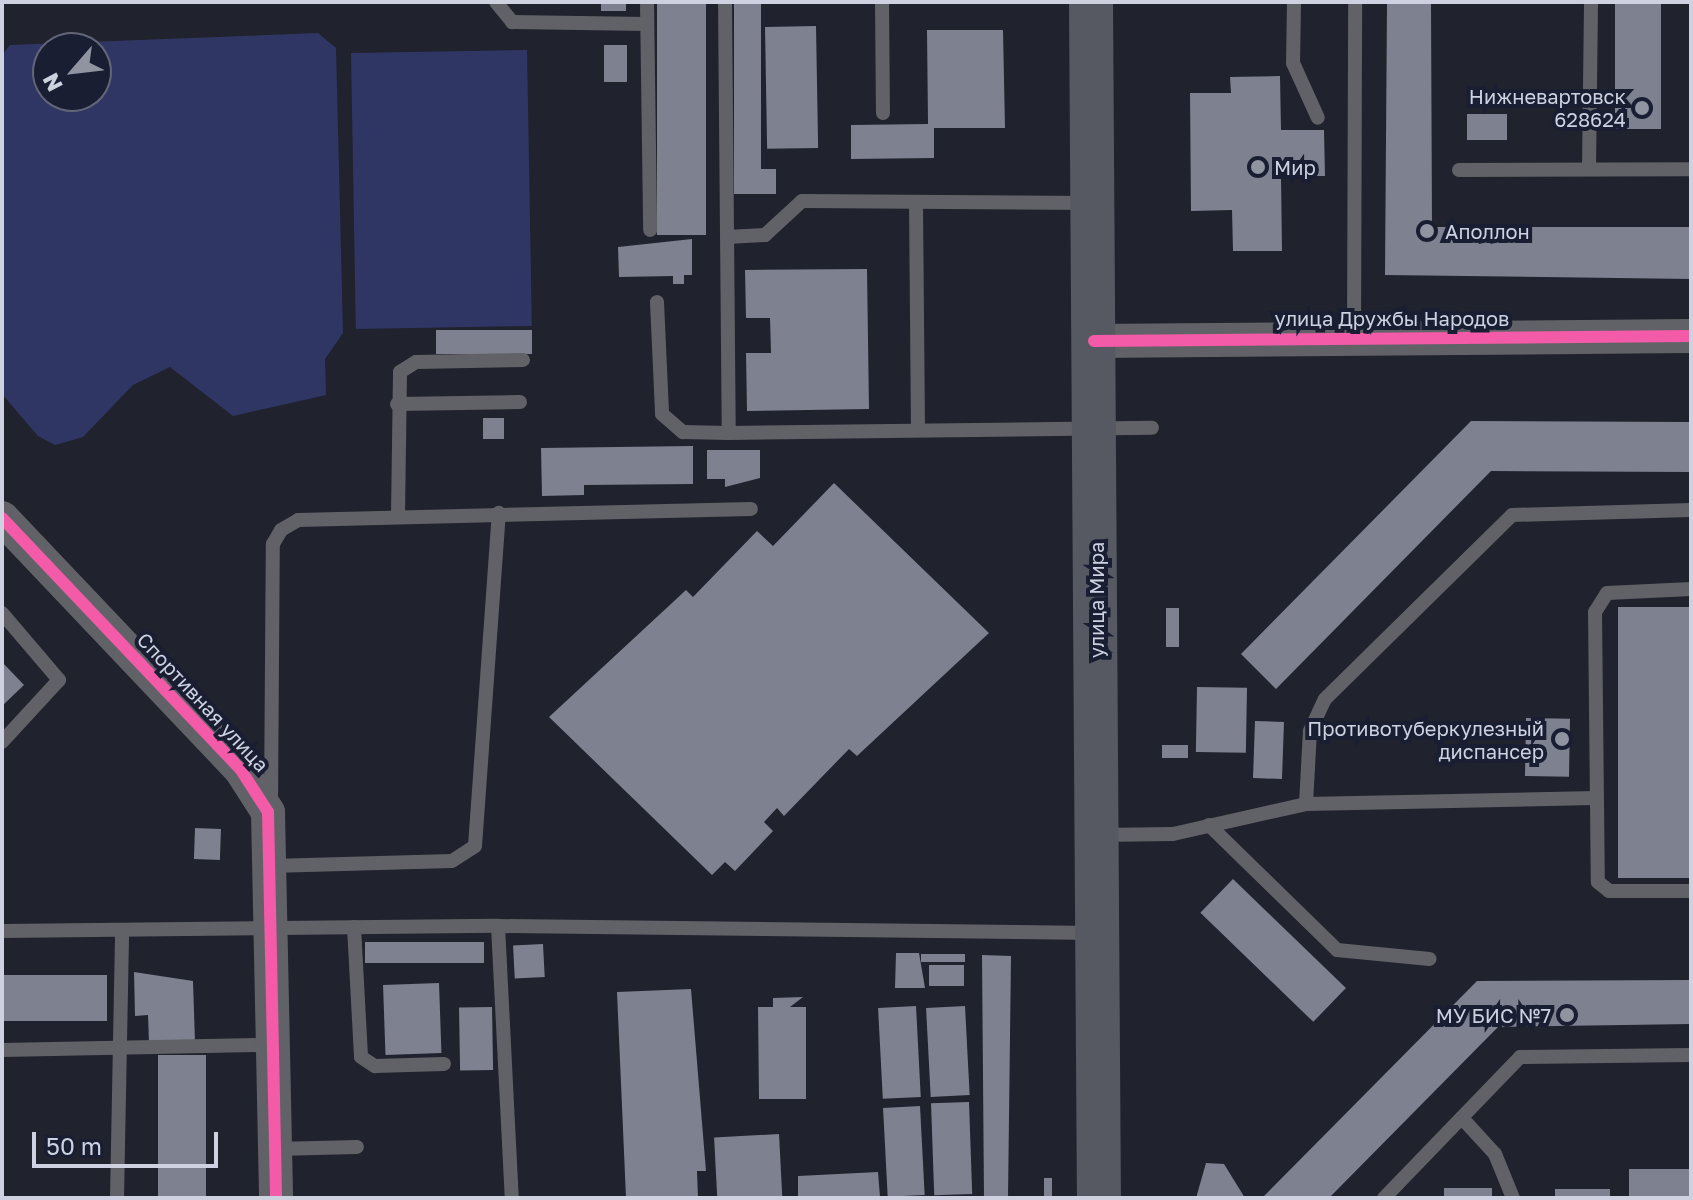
<!DOCTYPE html>
<meta charset="utf-8">
<style>
body{margin:0}
#map{position:relative;width:1693px;height:1200px;overflow:hidden;background:#20222d;font-family:"Golos Text",sans-serif}
div>[style]{position:absolute}
.green>*{inset:0;background:#303664;transform-origin:0 0}
.building>*{inset:0;background:#7e818f;transform-origin:0 0}
.service>*{height:14px;margin:-7px;padding:0 7px;transform-origin:7px;border-radius:7px;background:#616267}
.tertiary>*{height:34px;margin:-17px;padding:0 17px;transform-origin:17px;border-radius:17px;background:#616267}
.primary>*{height:44px;margin:-22px;padding:0 22px;transform-origin:22px;border-radius:22px;background:#575962}
.cycleway>*{height:12px;margin:-6px;padding:0 6px;transform-origin:6px;border-radius:6px;background:#f35aa7}
.dots>*{width:22px;height:22px;translate:-50% -50%;box-sizing:border-box;border:4px solid #1a1e33;border-radius:50%}
span{translate:-50% -50%;white-space:nowrap;text-align:center;line-height:1.15;-webkit-text-stroke:8px #1a1e33;paint-order:stroke}
.poi-label{font-size:20px;color:#cdd1e0}
.right{translate:-100% -50%;text-align:right}
.left{translate:0 -50%;text-align:left}
.street-label{font-size:20px;color:#cdd1e0}
.frame{position:absolute;inset:0;border:4px solid #cdd1e0;pointer-events:none}
.north{position:absolute;left:32px;top:32px;width:80px;height:80px;box-sizing:border-box;background:#1a1e33;border:2px solid #626678;border-radius:50%;rotate:242deg;font-size:22px;font-weight:700;line-height:32px;text-align:center;color:#cdd1e0}
.north::after{content:'';display:block;margin:auto;width:28px;height:36px;background:#9094a1;clip-path:polygon(50% 0,100% 100%,50% 72%,0 100%)}
.scale{position:absolute;left:32px;top:1132px;width:186px;height:36px;box-sizing:border-box;border:4px solid #cdd1e0;border-top:0;padding-left:10px;font-size:24px;line-height:28px;white-space:nowrap;color:#cdd1e0;-webkit-text-stroke:6px #1a1e33;paint-order:stroke}
</style>
<div id="map">
<div class="green">
<div style="clip-path:polygon(evenodd,318px 33px,336px 48px,343px 333px,325px 359px,326px 395px,233px 416px,170px 367px,133px 385px,83px 437px,55px 445px,38px 436px,2px 394px,2px 55px,10px 45px,318px 33px,48px 48px,96px 48px,96px 96px,48px 96px,48px 48px)"></div>
<div style="left:527px;top:50px;width:276px;height:176px;rotate:89deg"></div>
</div>
<div class="building">
<div style="left:601px;top:2px;width:25px;height:9px"></div>
<div style="left:657px;top:2px;width:49px;height:233px"></div>
<div style="clip-path:polygon(734px 2px,761px 2px,761px 169px,776px 169px,776px 194px,734px 194px)"></div>
<div style="clip-path:polygon(1387px 2px,1431px 2px,1432px 227px,1691px 227px,1691px 279px,1385px 275px)"></div>
<div style="left:1615px;top:2px;width:46px;height:127px"></div>
<div style="left:816px;top:26px;width:122px;height:51px;rotate:89deg"></div>
<div style="clip-path:polygon(927px 30px,1003px 30px,1005px 128px,934px 128px,934px 158px,851px 159px,851px 125px,928px 124px)"></div>
<div style="left:627px;top:45px;width:37px;height:23px;rotate:90deg"></div>
<div style="clip-path:polygon(1280px 76px,1281px 130px,1324px 130px,1325px 176px,1281px 176px,1282px 251px,1233px 251px,1232px 210px,1191px 211px,1190px 93px,1231px 93px,1230px 77px)"></div>
<div style="left:1467px;top:114px;width:40px;height:26px"></div>
<div style="clip-path:polygon(692px 239px,692px 275px,684px 275px,684px 284px,673px 284px,673px 276px,619px 277px,618px 247px)"></div>
<div style="clip-path:polygon(867px 269px,869px 409px,747px 411px,746px 353px,771px 353px,770px 318px,746px 318px,745px 270px)"></div>
<div style="left:532px;top:330px;width:24px;height:96px;rotate:90deg"></div>
<div style="left:483px;top:418px;width:21px;height:21px"></div>
<div style="clip-path:polygon(1471px 421px,1691px 422px,1691px 472px,1491px 471px,1276px 689px,1241px 654px)"></div>
<div style="clip-path:polygon(693px 446px,693px 484px,584px 485px,584px 495px,542px 496px,541px 448px)"></div>
<div style="clip-path:polygon(707px 450px,760px 450px,760px 478px,725px 487px,725px 479px,707px 479px)"></div>
<div style="clip-path:polygon(834px 483px,989px 633px,857px 756px,849px 749px,784px 816px,777px 808px,764px 822px,773px 831px,735px 871px,725px 862px,712px 875px,549px 717px,686px 590px,693px 597px,757px 531px,773px 546px)"></div>
<div style="left:1691px;top:607px;width:271px;height:73px;rotate:90deg"></div>
<div style="left:1166px;top:608px;width:13px;height:39px"></div>
<div style="clip-path:polygon(2px 662px,24px 685px,2px 706px)"></div>
<div style="left:1197px;top:687px;width:50px;height:65px;rotate:1deg"></div>
<div style="left:1526px;top:718px;width:44px;height:58px;rotate:1deg"></div>
<div style="left:1255px;top:721px;width:29px;height:57px;rotate:2deg"></div>
<div style="left:1162px;top:745px;width:26px;height:13px"></div>
<div style="left:195px;top:828px;width:26px;height:31px;rotate:2deg"></div>
<div style="left:1233px;top:879px;width:157px;height:47px;rotate:44deg"></div>
<div style="left:365px;top:942px;width:119px;height:21px"></div>
<div style="left:543px;top:944px;width:33px;height:30px;rotate:87deg"></div>
<div style="clip-path:polygon(896px 953px,919px 953px,925px 988px,895px 988px)"></div>
<div style="left:921px;top:954px;width:44px;height:8px"></div>
<div style="clip-path:polygon(982px 955px,1011px 956px,1008px 1198px,984px 1198px)"></div>
<div style="left:929px;top:965px;width:35px;height:21px"></div>
<div style="clip-path:polygon(134px 972px,193px 981px,195px 1042px,149px 1043px,148px 1015px,135px 1016px)"></div>
<div style="left:2px;top:975px;width:105px;height:46px"></div>
<div style="clip-path:polygon(1691px 980px,1691px 1024px,1498px 1027px,1329px 1198px,1262px 1198px,1477px 981px)"></div>
<div style="left:439px;top:983px;width:70px;height:56px;rotate:88deg"></div>
<div style="clip-path:polygon(691px 989px,706px 1171px,697px 1171px,698px 1198px,626px 1198px,617px 992px)"></div>
<div style="clip-path:polygon(803px 997px,790px 1007px,806px 1007px,806px 1099px,759px 1099px,758px 1007px,773px 1007px,773px 998px)"></div>
<div style="left:916px;top:1006px;width:91px;height:38px;rotate:87deg"></div>
<div style="left:965px;top:1006px;width:89px;height:39px;rotate:87deg"></div>
<div style="left:492px;top:1007px;width:63px;height:33px;rotate:89deg"></div>
<div style="left:158px;top:1055px;width:48px;height:143px"></div>
<div style="left:969px;top:1102px;width:92px;height:38px;rotate:88deg"></div>
<div style="left:920px;top:1106px;width:89px;height:37px;rotate:87deg"></div>
<div style="left:779px;top:1134px;width:64px;height:65px;rotate:87deg"></div>
<div style="clip-path:polygon(1206px 1163px,1224px 1164px,1245px 1198px,1196px 1198px)"></div>
<div style="left:1691px;top:1169px;width:29px;height:62px;rotate:90deg"></div>
<div style="clip-path:polygon(878px 1172px,880px 1197px,798px 1198px,798px 1176px)"></div>
<div style="left:1044px;top:1178px;width:8px;height:20px"></div>
<div style="left:1492px;top:1188px;width:10px;height:48px;rotate:90deg"></div>
<div style="left:1555px;top:1189px;width:55px;height:9px"></div>
</div>
<div class="service">
<div style="left:496px;top:2px;width:26px;rotate:51deg"></div>
<div style="left:512px;top:22px;width:135px;rotate:0.8deg"></div>
<div style="left:647px;top:2px;width:228px;rotate:89.2deg"></div>
<div style="left:725px;top:2px;width:431px;rotate:89.5deg"></div>
<div style="left:729px;top:433px;width:423px;rotate:-0.7deg"></div>
<div style="left:882px;top:2px;width:111px;rotate:89.5deg"></div>
<div style="left:1294px;top:2px;width:61px;rotate:90.9deg"></div>
<div style="left:1293px;top:63px;width:60px;rotate:65.6deg"></div>
<div style="left:1589px;top:168px;width:166px;rotate:-89.3deg"></div>
<div style="left:1459px;top:170px;width:232px;rotate:-0.2deg"></div>
<div style="left:916px;top:202px;width:227px;rotate:89.5deg"></div>
<div style="left:727px;top:237px;width:38px;rotate:-3deg"></div>
<div style="left:765px;top:235px;width:50px;rotate:-42.6deg"></div>
<div style="left:802px;top:201px;width:288px;rotate:0.4deg"></div>
<div style="left:657px;top:302px;width:112px;rotate:87.4deg"></div>
<div style="left:662px;top:414px;width:28px;rotate:41deg"></div>
<div style="left:683px;top:432px;width:46px;rotate:1.2deg"></div>
<div style="left:1354px;top:337px;width:335px;rotate:-89.8deg"></div>
<div style="left:397px;top:404px;width:123px;rotate:-0.9deg"></div>
<div style="left:398px;top:516px;width:144px;rotate:-89.2deg"></div>
<div style="left:400px;top:372px;width:19px;rotate:-32deg"></div>
<div style="left:416px;top:362px;width:107px;rotate:-1.1deg"></div>
<div style="left:1691px;top:589px;width:84px;rotate:177.3deg"></div>
<div style="left:1607px;top:593px;width:22px;rotate:122deg"></div>
<div style="left:1595px;top:612px;width:270px;rotate:89.4deg"></div>
<div style="left:1598px;top:882px;width:14px;rotate:39deg"></div>
<div style="left:1609px;top:891px;width:82px"></div>
<div style="left:2px;top:613px;width:88px;rotate:49.6deg"></div>
<div style="left:59px;top:680px;width:84px;rotate:132.6deg"></div>
<div style="left:271px;top:804px;width:260px;rotate:-89.6deg"></div>
<div style="left:273px;top:544px;width:16px;rotate:-60deg"></div>
<div style="left:281px;top:530px;width:20px;rotate:-30deg"></div>
<div style="left:298px;top:520px;width:453px;rotate:-1.4deg"></div>
<div style="left:1306px;top:804px;width:290px;rotate:-1.2deg"></div>
<div style="left:1209px;top:825px;width:179px;rotate:44.3deg"></div>
<div style="left:1337px;top:950px;width:93px;rotate:5.5deg"></div>
<div style="left:1101px;top:835px;width:72px;rotate:-0.8deg"></div>
<div style="left:1173px;top:834px;width:136px;rotate:-12.7deg"></div>
<div style="left:1306px;top:804px;width:73px;rotate:-86.9deg"></div>
<div style="left:1310px;top:731px;width:35px;rotate:-65deg"></div>
<div style="left:1325px;top:699px;width:262px;rotate:-44.5deg"></div>
<div style="left:1512px;top:515px;width:179px;rotate:-1.6deg"></div>
<div style="left:271px;top:866px;width:181px;rotate:-1.6deg"></div>
<div style="left:452px;top:861px;width:27px;rotate:-33deg"></div>
<div style="left:475px;top:846px;width:334px;rotate:-85.9deg"></div>
<div style="left:498px;top:926px;width:272px;rotate:87.1deg"></div>
<div style="left:354px;top:927px;width:130px;rotate:86.9deg"></div>
<div style="left:361px;top:1057px;width:17px;rotate:33deg"></div>
<div style="left:375px;top:1066px;width:69px;rotate:-1.7deg"></div>
<div style="left:2px;top:931px;width:496px;rotate:-0.6deg"></div>
<div style="left:498px;top:926px;width:596px;rotate:0.67deg"></div>
<div style="left:2px;top:1050px;width:272px;rotate:-1.1deg"></div>
<div style="left:1462px;top:1118px;width:49px;rotate:47.5deg"></div>
<div style="left:1495px;top:1154px;width:48px;rotate:67.8deg"></div>
<div style="left:276px;top:1149px;width:81px;rotate:-1.4deg"></div>
<div style="left:117px;top:1198px;width:268px;rotate:-88.9deg"></div>
<div style="left:1384px;top:1198px;width:196px;rotate:-46deg"></div>
<div style="left:1520px;top:1057px;width:171px;rotate:-0.7deg"></div>
</div>
<div class="tertiary">
<div style="left:1094px;top:341px;width:597px;rotate:-0.48deg"></div>
<div style="left:2px;top:518px;width:347px;rotate:46.5deg"></div>
<div style="left:241px;top:770px;width:50px;rotate:57.3deg"></div>
<div style="left:268px;top:812px;width:386px;rotate:88.8deg"></div>
</div>
<div class="primary">
<div style="left:1091px;top:2px;width:1196px;rotate:89.62deg"></div>
</div>
<div class="cycleway">
<div style="left:1094px;top:341px;width:597px;rotate:-0.48deg"></div>
<div style="left:2px;top:518px;width:347px;rotate:46.5deg"></div>
<div style="left:241px;top:770px;width:50px;rotate:57.3deg"></div>
<div style="left:268px;top:812px;width:386px;rotate:88.8deg"></div>
</div>
<div class="dots">
<div style="left:1642px;top:108px;background:#9094a1"></div>
<div style="left:1258px;top:167px;background:#9094a1"></div>
<div style="left:1427px;top:231px;background:#9094a1"></div>
<div style="left:1562px;top:739px;background:#9094a1"></div>
<div style="left:1567px;top:1015px;background:#9094a1"></div>
</div>
<div class="poi-label">
<span class="right" style="left:1626px;top:108px">Нижневартовск<br>628624</span>
<span class="left" style="left:1274px;top:167px">Мир</span>
<span class="left" style="left:1445px;top:231px">Аполлон</span>
<span class="right" style="left:1544px;top:740px">Противотуберкулезный<br>диспансер</span>
<span class="right" style="left:1551px;top:1015px">МУ БИС №7</span>
</div>
<div class="street-label">
<span style="left:1392px;top:318px">улица Дружбы Народов</span>
<span style="left:1096px;top:600px;rotate:-90deg">улица Мира</span>
<span style="left:203px;top:702px;rotate:47deg">Спортивная улица</span>
</div>
<div class="frame"></div>
<div class="north">N</div>
<div class="scale">50 m</div>
</div>
